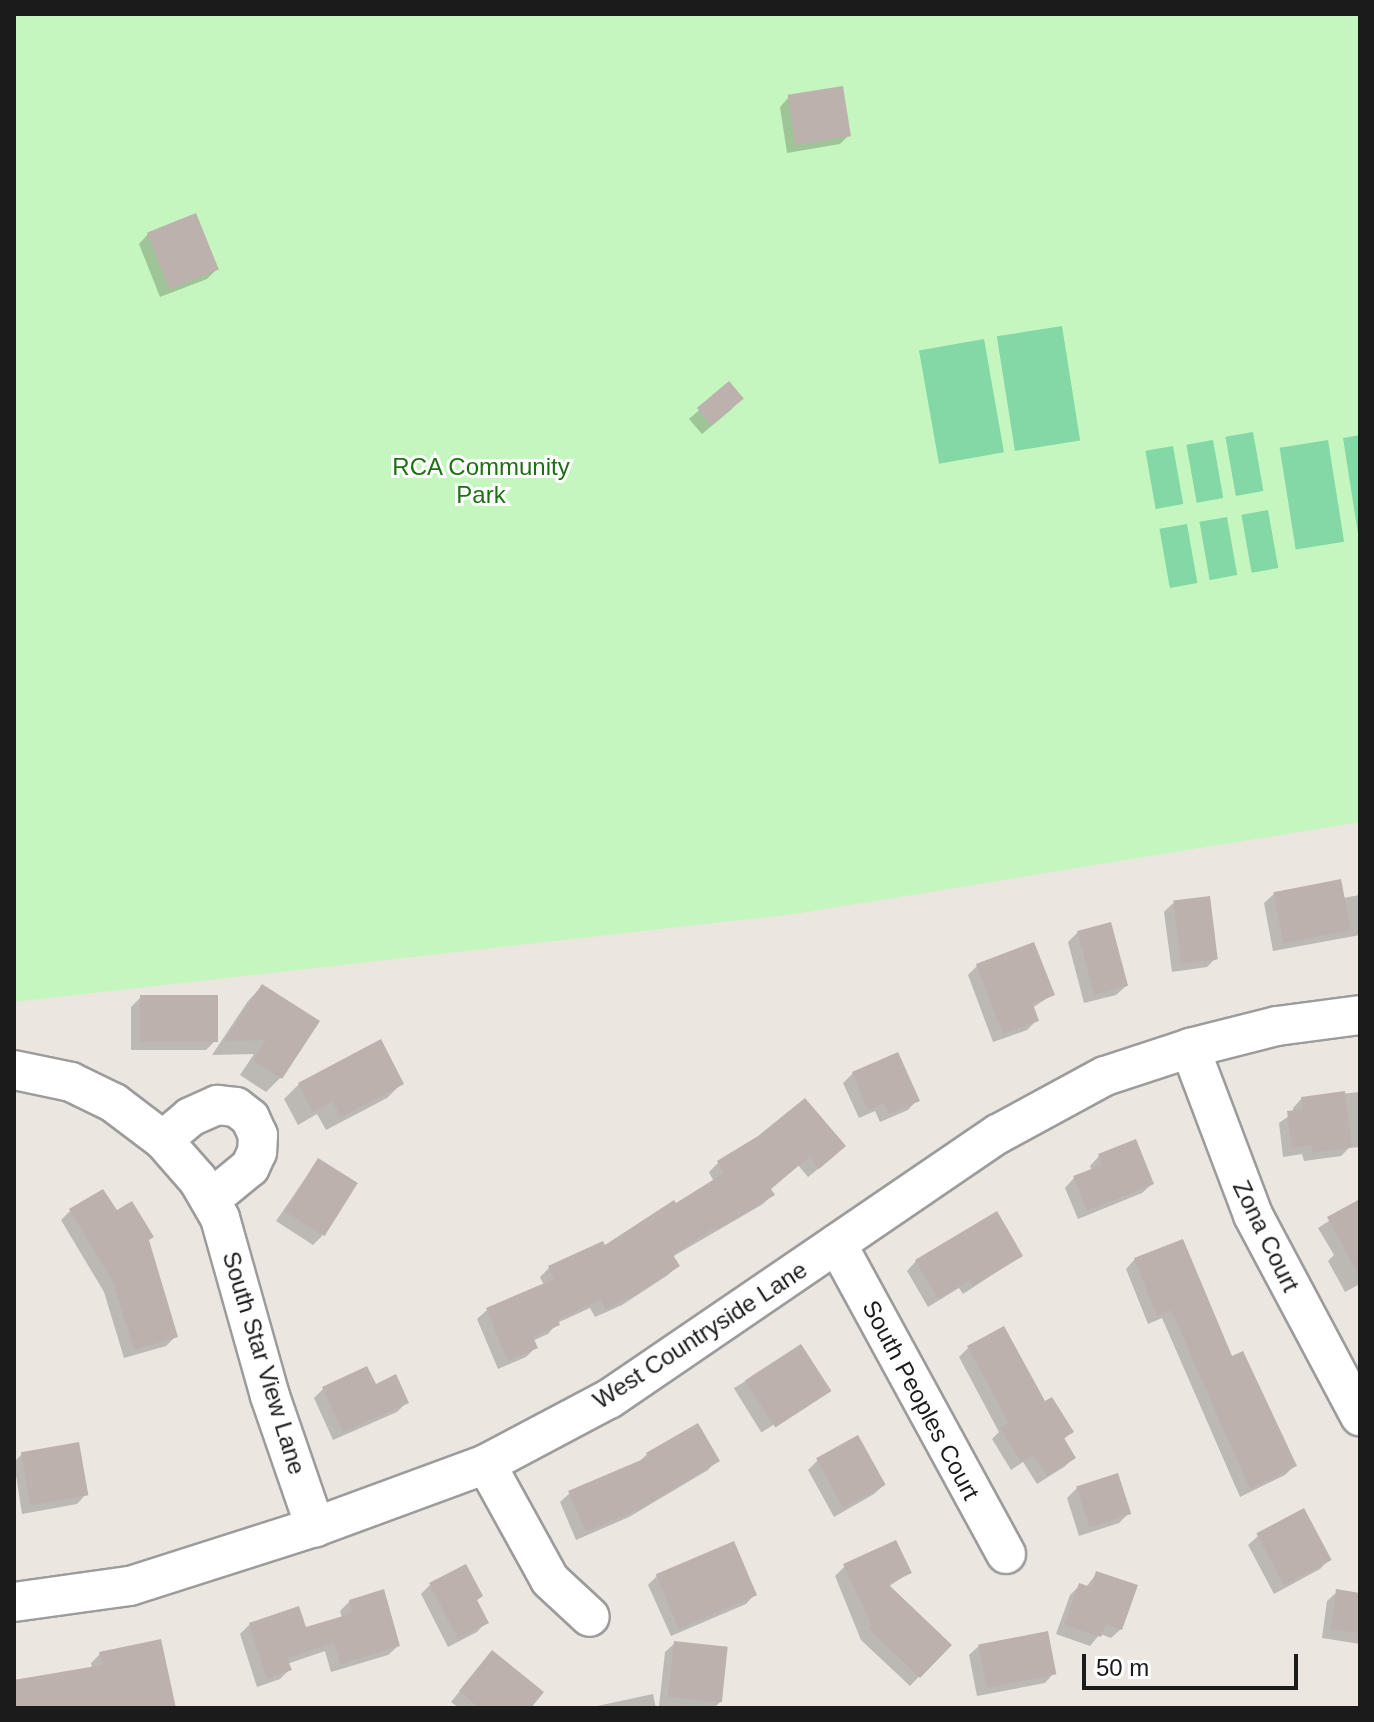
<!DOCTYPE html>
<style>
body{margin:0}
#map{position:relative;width:1374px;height:1722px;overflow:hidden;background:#ece6e1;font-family:Arial,sans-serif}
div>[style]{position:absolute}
.park>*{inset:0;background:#c6f6bf}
.pitch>*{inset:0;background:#83d8a6;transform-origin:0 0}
.shadow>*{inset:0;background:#0003;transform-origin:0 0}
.building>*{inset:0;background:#bdb1ae;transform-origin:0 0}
.roads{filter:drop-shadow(2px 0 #9c9c9c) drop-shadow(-2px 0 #9c9c9c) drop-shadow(0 2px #9c9c9c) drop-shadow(0 -2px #9c9c9c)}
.minor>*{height:38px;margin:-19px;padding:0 19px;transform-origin:19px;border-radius:19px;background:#fff}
span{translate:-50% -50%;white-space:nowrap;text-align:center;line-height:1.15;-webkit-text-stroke:6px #fff;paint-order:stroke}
.park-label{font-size:24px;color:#1c7211}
.street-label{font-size:24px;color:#1b1b1b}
.frame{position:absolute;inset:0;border:16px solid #1b1b1b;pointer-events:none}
.scale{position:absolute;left:1082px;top:1654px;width:216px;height:36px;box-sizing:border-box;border:4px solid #1b1b1b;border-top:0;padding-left:10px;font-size:24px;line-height:28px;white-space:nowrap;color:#1b1b1b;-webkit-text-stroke:6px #fff;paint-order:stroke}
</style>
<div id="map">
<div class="park">
<div style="clip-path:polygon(14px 14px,1360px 14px,1360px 822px,795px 914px,14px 1002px)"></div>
</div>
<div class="pitch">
<div style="left:1062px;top:326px;width:116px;height:66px;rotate:81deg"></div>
<div style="left:984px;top:339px;width:115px;height:66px;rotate:80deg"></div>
<div style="left:1253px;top:432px;width:60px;height:28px;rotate:80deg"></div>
<div style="clip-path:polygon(1360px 435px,1360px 540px,1359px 540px,1343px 438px)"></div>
<div style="left:1213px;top:440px;width:59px;height:27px;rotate:80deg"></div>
<div style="left:1328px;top:440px;width:103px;height:49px;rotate:81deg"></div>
<div style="left:1173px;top:446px;width:59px;height:28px;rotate:80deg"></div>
<div style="left:1268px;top:510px;width:59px;height:27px;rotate:80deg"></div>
<div style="left:1227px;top:517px;width:59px;height:28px;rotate:80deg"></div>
<div style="left:1187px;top:524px;width:60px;height:28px;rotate:80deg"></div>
</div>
<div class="shadow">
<div style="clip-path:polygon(789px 97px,849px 135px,840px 144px,787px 153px,780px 107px)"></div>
<div style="clip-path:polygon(148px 234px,217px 269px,207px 279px,160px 297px,139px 244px)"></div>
<div style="clip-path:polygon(729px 384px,732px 409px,702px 434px,689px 419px)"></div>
<div style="clip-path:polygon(1274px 894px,1343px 898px,1360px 895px,1360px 935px,1273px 951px,1264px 903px)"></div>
<div style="clip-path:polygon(1173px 903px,1216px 958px,1207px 967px,1172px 972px,1164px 912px)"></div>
<div style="clip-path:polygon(1078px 932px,1126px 986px,1116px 995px,1084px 1003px,1068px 942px)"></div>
<div style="clip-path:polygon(977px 966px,1052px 995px,1032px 1008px,1037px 1020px,1027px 1030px,993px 1042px,968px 975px)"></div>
<div style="clip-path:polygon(262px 986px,281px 1077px,266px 1092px,240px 1075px,254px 1054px,212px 1055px,248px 1001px)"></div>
<div style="clip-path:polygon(141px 997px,216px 1040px,206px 1050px,131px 1050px,131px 1007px)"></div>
<div style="clip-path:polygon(853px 1073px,917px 1100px,908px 1110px,880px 1122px,875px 1111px,859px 1118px,843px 1083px)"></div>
<div style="clip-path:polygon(402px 1083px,387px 1098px,326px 1130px,317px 1114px,298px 1125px,284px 1099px,299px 1084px)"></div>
<div style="clip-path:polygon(1360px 1092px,1360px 1147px,1349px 1148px,1341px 1156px,1304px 1161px,1302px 1154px,1283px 1157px,1279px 1123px,1293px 1113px,1293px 1108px,1302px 1098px)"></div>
<div style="clip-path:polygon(760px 1138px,834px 1156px,808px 1177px,798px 1165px,769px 1190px,772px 1195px,763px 1204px,672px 1257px,677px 1266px,668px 1275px,622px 1305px,595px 1317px,590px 1308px,557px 1323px,548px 1334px,532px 1341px,535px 1348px,526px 1357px,498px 1369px,477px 1319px,487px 1310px,544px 1285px,540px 1277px,549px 1268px,604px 1248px,714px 1182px,709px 1172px,718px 1163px)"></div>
<div style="clip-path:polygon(1099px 1156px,1152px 1184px,1142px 1193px,1078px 1219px,1065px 1188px,1074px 1178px,1092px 1171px,1090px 1166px)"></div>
<div style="clip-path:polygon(318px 1160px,322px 1236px,313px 1245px,276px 1221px)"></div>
<div style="clip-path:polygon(1360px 1201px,1360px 1284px,1345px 1292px,1328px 1261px,1334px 1255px,1318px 1228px)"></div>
<div style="clip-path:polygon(70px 1211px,116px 1213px,147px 1242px,175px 1337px,166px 1346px,124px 1358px,104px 1292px,61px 1220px)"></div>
<div style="clip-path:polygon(1021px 1256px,963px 1294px,959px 1288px,928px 1307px,907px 1271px,916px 1261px)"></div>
<div style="clip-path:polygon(1135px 1259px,1231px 1359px,1295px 1465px,1285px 1475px,1240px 1497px,1162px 1318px,1148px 1324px,1126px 1269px)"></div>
<div style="left:800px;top:1347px;width:52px;height:78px;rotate:58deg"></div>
<div style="clip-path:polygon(968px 1348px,1045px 1404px,1071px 1432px,1063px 1440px,1074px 1458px,1064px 1467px,1037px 1484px,1023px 1462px,1011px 1470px,992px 1439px,999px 1432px,959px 1357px)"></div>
<div style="clip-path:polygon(375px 1386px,407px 1402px,397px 1412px,333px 1440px,314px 1398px,324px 1388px)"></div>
<div style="clip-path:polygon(22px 1454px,86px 1494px,77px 1504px,22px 1514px,14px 1462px)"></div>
<div style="clip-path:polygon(647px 1454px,717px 1460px,708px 1470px,629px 1517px,576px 1540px,560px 1502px,570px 1493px,638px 1463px)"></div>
<div style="clip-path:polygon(818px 1460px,884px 1485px,874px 1494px,834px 1517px,808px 1470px)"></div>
<div style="clip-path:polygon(1077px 1488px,1129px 1513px,1119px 1523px,1079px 1536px,1067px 1498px)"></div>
<div style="clip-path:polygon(1304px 1511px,1329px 1560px,1320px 1569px,1274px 1594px,1248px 1545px,1258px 1536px)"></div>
<div style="clip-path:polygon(845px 1566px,909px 1573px,888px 1587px,949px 1645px,910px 1686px,861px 1640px,835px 1576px)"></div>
<div style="clip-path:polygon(1097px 1573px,1121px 1629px,1111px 1638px,1100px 1634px,1090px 1646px,1056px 1634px,1070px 1595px,1080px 1585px,1086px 1587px)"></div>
<div style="clip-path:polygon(658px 1575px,755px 1594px,746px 1604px,671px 1636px,648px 1585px)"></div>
<div style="clip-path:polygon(430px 1585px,475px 1601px,486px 1622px,477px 1632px,448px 1647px,421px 1594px)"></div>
<div style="clip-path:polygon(1337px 1592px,1360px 1595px,1360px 1644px,1322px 1638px,1327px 1601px)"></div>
<div style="clip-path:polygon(350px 1601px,398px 1646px,388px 1655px,331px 1672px,325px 1651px,287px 1664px,289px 1670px,280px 1679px,257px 1687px,240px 1634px,250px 1624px,305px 1629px,342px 1618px,340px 1611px)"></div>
<div style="clip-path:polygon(675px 1643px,720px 1702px,714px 1708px,659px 1706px,665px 1652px)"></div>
<div style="clip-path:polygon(979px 1646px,1054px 1673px,1045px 1683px,977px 1696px,969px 1655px)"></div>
<div style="clip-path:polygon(100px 1654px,174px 1708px,14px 1708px,14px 1680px,92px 1668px,91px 1663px)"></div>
<div style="clip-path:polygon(483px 1662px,528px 1708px,459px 1708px,451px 1702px)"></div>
<div style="clip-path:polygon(653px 1694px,656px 1708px,588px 1708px)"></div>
</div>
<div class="building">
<div style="left:843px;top:86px;width:51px;height:56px;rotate:81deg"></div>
<div style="left:196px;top:213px;width:61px;height:53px;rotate:68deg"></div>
<div style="left:729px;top:381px;width:23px;height:42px;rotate:50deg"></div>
<div style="left:1341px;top:879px;width:52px;height:69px;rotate:79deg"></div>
<div style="left:1210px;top:896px;width:64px;height:37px;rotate:83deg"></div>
<div style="left:1111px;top:922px;width:66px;height:35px;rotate:75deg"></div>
<div style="clip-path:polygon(1034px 942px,1055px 995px,1033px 1004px,1039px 1021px,1003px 1034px,976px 964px)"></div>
<div style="clip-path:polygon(262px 984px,320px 1021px,282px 1079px,253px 1060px,266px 1040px,224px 1041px)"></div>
<div style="left:140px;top:995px;width:78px;height:47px"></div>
<div style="clip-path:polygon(381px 1039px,404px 1084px,341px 1117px,332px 1101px,313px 1112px,298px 1083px)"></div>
<div style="clip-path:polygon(898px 1052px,920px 1101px,889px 1114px,884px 1103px,868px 1110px,852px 1072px)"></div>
<div style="clip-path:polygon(1345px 1091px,1352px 1147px,1313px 1153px,1312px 1145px,1292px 1148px,1287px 1111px,1303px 1109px,1301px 1097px)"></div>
<div style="clip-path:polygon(805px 1098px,846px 1146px,819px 1169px,809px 1157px,771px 1189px,775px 1195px,717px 1230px,715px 1227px,673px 1255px,680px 1266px,634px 1296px,605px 1309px,600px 1300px,558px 1319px,560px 1325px,533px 1337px,538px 1348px,508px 1361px,486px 1308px,554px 1279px,548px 1266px,603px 1241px,605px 1245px,674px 1200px,676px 1203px,724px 1173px,717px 1161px,758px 1136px)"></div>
<div style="clip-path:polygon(1136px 1139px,1154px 1184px,1087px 1211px,1073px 1176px,1102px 1165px,1098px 1154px)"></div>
<div style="left:318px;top:1158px;width:47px;height:63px;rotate:32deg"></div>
<div style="clip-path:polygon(103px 1189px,117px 1210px,132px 1201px,154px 1237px,149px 1240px,178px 1337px,134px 1350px,113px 1282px,69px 1209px)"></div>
<div style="clip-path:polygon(1360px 1199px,1360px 1277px,1327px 1217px)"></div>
<div style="clip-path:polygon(997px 1211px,1023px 1256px,973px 1286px,969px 1280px,938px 1299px,915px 1260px)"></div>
<div style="clip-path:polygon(1183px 1239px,1232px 1356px,1243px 1351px,1297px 1466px,1250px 1489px,1171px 1310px,1157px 1316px,1134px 1258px)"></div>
<div style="clip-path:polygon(1004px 1326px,1045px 1401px,1052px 1397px,1074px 1432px,1064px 1438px,1076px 1458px,1047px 1476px,1033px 1454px,1021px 1462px,1000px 1428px,1009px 1423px,967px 1346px)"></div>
<div style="left:801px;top:1344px;width:56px;height:67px;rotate:57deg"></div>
<div style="clip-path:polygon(367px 1366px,376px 1384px,396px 1374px,409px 1403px,343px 1432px,322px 1387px)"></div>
<div style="clip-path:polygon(698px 1423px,720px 1461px,641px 1508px,586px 1532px,568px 1491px,648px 1457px,646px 1453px)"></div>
<div style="left:858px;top:1435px;width:57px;height:48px;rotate:61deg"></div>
<div style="left:79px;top:1442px;width:54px;height:59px;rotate:80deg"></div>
<div style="left:1118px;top:1473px;width:43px;height:44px;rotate:72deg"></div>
<div style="left:1304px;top:1508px;width:59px;height:54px;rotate:62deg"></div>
<div style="clip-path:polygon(896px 1540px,912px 1573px,888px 1584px,952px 1645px,920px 1678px,869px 1629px,872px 1626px,843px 1564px)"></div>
<div style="left:734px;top:1541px;width:59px;height:85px;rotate:67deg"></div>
<div style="clip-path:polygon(466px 1564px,483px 1596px,477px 1600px,489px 1623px,458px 1639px,429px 1583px)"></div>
<div style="clip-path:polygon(1096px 1571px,1138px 1585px,1122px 1630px,1106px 1624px,1101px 1637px,1064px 1625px,1079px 1583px,1091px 1587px)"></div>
<div style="clip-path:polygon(384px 1589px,400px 1646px,341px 1664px,334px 1643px,287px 1658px,292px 1670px,267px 1679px,249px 1623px,299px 1606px,306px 1627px,353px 1613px,349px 1600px)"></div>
<div style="clip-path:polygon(1336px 1589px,1360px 1593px,1360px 1633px,1331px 1629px)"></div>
<div style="left:1048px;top:1631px;width:44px;height:71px;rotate:79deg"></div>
<div style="clip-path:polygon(161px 1639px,176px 1708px,16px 1708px,14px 1680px,102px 1665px,99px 1652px)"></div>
<div style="left:674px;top:1641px;width:54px;height:56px;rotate:6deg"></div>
<div style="clip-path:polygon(492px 1650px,544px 1692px,531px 1708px,480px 1708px,459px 1691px)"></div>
</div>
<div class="roads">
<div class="minor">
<div style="left:1190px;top:1048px;width:178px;rotate:69.3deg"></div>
<div style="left:1253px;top:1215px;width:228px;rotate:62deg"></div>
<div style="left:14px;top:1070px;width:58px;rotate:11.9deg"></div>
<div style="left:71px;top:1082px;width:48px;rotate:26deg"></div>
<div style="left:114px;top:1103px;width:61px;rotate:37.1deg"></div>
<div style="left:163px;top:1140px;width:53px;rotate:48.8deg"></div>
<div style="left:198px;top:1180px;width:44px;rotate:59.9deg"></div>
<div style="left:220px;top:1218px;width:185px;rotate:74.3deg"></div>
<div style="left:270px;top:1396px;width:139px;rotate:71deg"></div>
<div style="left:163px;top:1140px;width:35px;rotate:-40deg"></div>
<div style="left:190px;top:1117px;width:30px;rotate:-24deg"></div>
<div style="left:217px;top:1105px;width:19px;rotate:6deg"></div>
<div style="left:236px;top:1107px;width:18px;rotate:38deg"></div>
<div style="left:250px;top:1118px;width:19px;rotate:65deg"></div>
<div style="left:258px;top:1135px;width:17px;rotate:93deg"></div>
<div style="left:257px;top:1152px;width:17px;rotate:115deg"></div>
<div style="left:250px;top:1167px;width:50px;rotate:140.6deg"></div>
<div style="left:837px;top:1244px;width:353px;rotate:61.4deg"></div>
<div style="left:486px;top:1464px;width:132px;rotate:61.1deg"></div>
<div style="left:550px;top:1580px;width:54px;rotate:42.8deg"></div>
<div style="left:14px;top:1602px;width:117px;rotate:-7.9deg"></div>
<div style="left:130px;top:1586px;width:194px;rotate:-17.7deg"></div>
<div style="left:315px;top:1527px;width:182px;rotate:-20.2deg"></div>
<div style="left:486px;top:1464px;width:139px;rotate:-27.9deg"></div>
<div style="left:609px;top:1399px;width:471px;rotate:-34.3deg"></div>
<div style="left:998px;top:1134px;width:122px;rotate:-28.5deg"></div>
<div style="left:1105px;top:1076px;width:89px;rotate:-18.2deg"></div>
<div style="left:1190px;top:1048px;width:90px;rotate:-14.2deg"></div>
<div style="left:1277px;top:1026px;width:84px;rotate:-7.5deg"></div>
</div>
</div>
<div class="park-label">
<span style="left:481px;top:481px">RCA Community<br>Park</span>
</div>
<div class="street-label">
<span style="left:1266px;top:1236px;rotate:64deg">Zona Court</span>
<span style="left:700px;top:1335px;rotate:-33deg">West Countryside Lane</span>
<span style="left:264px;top:1363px;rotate:73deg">South Star View Lane</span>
<span style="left:921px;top:1400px;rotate:62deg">South Peoples Court</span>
</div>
<div class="frame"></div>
<div class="scale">50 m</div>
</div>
